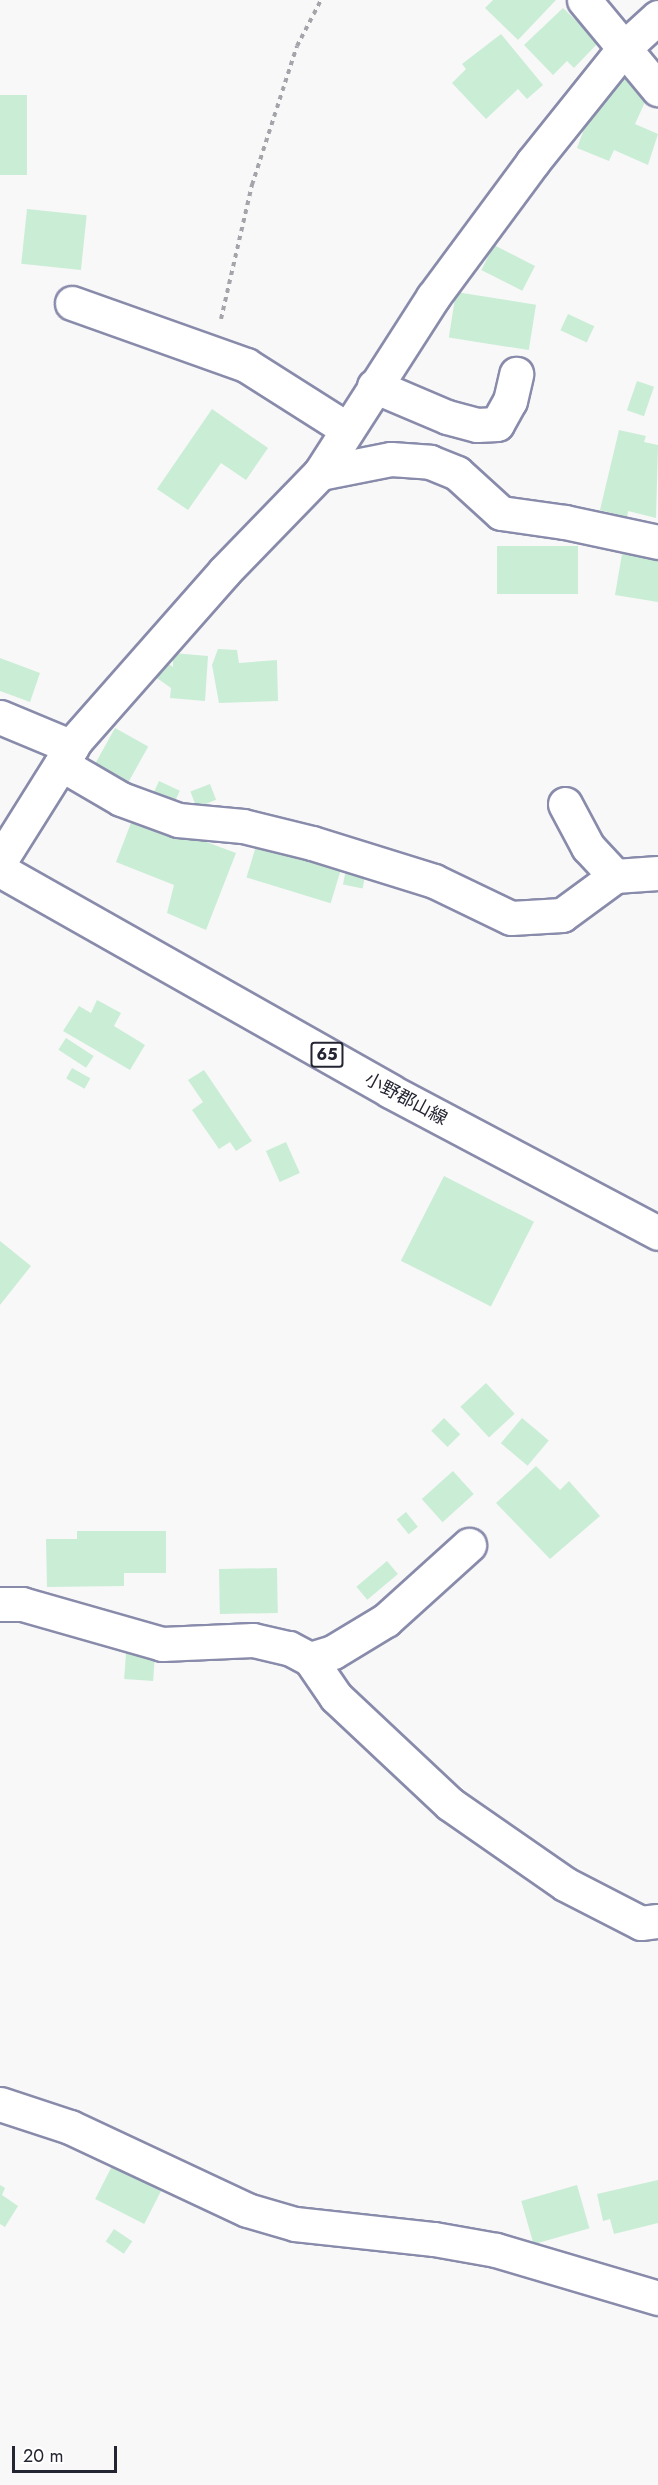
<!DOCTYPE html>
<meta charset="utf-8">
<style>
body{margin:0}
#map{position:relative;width:658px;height:2485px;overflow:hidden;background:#f8f8f8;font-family:Jost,"Noto Sans JP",sans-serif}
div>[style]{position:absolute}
.building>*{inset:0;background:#caedd6;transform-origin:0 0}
.path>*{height:4px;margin-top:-2px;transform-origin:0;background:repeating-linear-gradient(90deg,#a4a5aa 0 4.5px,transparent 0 9px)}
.roads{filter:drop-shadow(2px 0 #898bab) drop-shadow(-2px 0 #898bab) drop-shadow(0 2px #898bab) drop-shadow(0 -2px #898bab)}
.minor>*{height:33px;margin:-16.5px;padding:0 16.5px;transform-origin:16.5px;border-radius:16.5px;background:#fff}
.primary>*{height:33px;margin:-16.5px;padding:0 16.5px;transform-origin:16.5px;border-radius:16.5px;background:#fff}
span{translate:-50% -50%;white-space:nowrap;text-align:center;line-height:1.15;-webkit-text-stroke:6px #fff;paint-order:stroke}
.shield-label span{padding:2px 4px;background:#fff;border:2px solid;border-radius:4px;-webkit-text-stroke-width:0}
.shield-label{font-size:16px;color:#242532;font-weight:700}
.street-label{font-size:18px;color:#242532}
.scale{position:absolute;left:12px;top:2446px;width:105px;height:27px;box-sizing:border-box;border:3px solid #242532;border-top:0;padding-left:8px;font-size:18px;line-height:21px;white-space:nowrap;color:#242532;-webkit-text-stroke:4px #fff;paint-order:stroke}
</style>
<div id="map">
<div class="building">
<div style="clip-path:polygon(493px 0,556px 0,518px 40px,485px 8px)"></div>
<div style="clip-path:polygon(563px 8px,599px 42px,574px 68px,567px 61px,553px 75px,524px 45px)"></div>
<div style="clip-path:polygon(501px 34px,543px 85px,527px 99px,518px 89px,486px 119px,452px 83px,466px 69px,462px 64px)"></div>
<div style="clip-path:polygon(622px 76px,650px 91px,635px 124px,658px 134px,648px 165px,614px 150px,609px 161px,577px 148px,592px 108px)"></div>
<div style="left:0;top:95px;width:27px;height:80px"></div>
<div style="left:27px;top:209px;width:60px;height:55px;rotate:6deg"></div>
<div style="left:494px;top:245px;width:46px;height:28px;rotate:27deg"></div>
<div style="left:456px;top:292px;width:81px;height:46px;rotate:9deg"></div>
<div style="left:568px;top:314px;width:29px;height:18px;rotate:25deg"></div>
<div style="left:637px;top:381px;width:18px;height:31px;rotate:19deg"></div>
<div style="clip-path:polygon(212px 409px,268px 448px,246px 480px,221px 463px,188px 510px,157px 489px)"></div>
<div style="clip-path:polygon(619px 430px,646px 436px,644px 442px,658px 445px,656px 518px,628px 511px,627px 517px,600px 510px)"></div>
<div style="left:497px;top:546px;width:81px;height:48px"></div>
<div style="clip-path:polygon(622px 554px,658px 559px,658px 602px,615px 595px)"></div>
<div style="clip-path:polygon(218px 649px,237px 650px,239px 663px,277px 660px,278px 701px,219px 703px,212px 665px)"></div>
<div style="clip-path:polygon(173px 653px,208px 656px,205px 701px,170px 698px,171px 688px,154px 676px,166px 662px,173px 667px)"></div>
<div style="clip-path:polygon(0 658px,40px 673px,30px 702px,0 691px)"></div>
<div style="left:115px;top:728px;width:38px;height:46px;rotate:29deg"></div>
<div style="left:159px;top:781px;width:23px;height:17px;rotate:25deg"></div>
<div style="left:210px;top:784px;width:17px;height:21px;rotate:69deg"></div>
<div style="clip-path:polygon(134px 815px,236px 853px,206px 930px,167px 913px,174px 885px,116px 862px)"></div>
<div style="left:257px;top:843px;width:88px;height:36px;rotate:17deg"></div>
<div style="left:347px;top:864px;width:20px;height:21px;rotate:11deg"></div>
<div style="clip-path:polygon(97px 1000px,121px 1013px,114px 1026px,145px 1045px,130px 1070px,63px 1031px,79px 1006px,91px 1013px)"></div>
<div style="left:66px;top:1038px;width:33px;height:14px;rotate:33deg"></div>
<div style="left:72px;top:1068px;width:21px;height:12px;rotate:29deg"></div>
<div style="clip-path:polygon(204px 1070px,252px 1141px,236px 1151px,230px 1142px,219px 1149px,192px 1110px,203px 1102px,188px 1080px)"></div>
<div style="left:286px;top:1142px;width:34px;height:22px;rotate:66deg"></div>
<div style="left:444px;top:1176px;width:101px;height:95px;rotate:27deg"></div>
<div style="clip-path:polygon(0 1241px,31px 1266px,0 1305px)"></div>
<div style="left:486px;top:1383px;width:42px;height:35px;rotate:47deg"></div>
<div style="left:444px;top:1418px;width:23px;height:18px;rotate:45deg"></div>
<div style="left:522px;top:1418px;width:35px;height:33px;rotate:40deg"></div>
<div style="clip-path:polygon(536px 1466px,560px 1490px,569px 1481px,600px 1516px,550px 1559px,496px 1503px)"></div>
<div style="left:453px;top:1471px;width:31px;height:42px;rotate:48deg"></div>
<div style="left:406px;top:1512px;width:19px;height:12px;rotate:51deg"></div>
<div style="clip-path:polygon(77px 1531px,166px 1531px,166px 1573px,124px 1573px,124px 1586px,47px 1587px,46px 1539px,77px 1539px)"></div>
<div style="left:387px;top:1561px;width:17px;height:40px;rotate:50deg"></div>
<div style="left:277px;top:1568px;width:45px;height:58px;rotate:89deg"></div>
<div style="left:126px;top:1653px;width:29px;height:26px;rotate:4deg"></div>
<div style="left:112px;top:2166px;width:55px;height:37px;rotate:27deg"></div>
<div style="clip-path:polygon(658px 2180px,658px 2223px,614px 2234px,610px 2219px,603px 2221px,597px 2194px)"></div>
<div style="clip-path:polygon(0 2185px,5px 2188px,2px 2195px,18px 2206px,5px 2227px,0 2224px)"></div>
<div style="left:577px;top:2185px;width:45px;height:58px;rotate:74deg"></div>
<div style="left:114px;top:2229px;width:22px;height:15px;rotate:34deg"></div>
</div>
<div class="path">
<div style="left:221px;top:319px;width:138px;rotate:-77deg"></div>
<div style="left:252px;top:185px;width:146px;rotate:-72.1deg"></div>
<div style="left:297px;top:46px;width:52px;rotate:-62.4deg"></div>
</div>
<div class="roads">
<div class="minor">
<div style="left:584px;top:0;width:116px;rotate:50.3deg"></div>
<div style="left:72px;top:303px;width:185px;rotate:19.6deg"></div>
<div style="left:246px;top:365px;width:120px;rotate:32.4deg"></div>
<div style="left:374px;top:386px;width:79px;rotate:23deg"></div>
<div style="left:447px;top:417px;width:31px;rotate:15deg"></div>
<div style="left:477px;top:425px;width:20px;rotate:-3deg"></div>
<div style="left:497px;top:424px;width:26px;rotate:-61deg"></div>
<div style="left:510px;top:401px;width:28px;rotate:-77deg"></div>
<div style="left:320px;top:473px;width:72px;rotate:-11.2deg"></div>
<div style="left:391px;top:459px;width:39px;rotate:4deg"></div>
<div style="left:430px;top:462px;width:29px;rotate:22deg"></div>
<div style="left:457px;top:473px;width:59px;rotate:42.3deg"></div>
<div style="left:501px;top:513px;width:65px;rotate:8deg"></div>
<div style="left:565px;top:522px;width:95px;rotate:12.1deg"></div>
<div style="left:0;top:717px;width:78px;rotate:22.6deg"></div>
<div style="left:61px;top:764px;width:69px;rotate:30.3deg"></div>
<div style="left:121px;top:799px;width:61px;rotate:20.2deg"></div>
<div style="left:178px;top:820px;width:65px;rotate:5.3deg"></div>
<div style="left:243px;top:826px;width:71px;rotate:13.8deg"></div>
<div style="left:312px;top:843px;width:128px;rotate:17.3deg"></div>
<div style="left:434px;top:881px;width:85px;rotate:25.7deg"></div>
<div style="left:511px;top:918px;width:51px;rotate:-3.4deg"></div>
<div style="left:562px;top:915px;width:66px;rotate:-36.3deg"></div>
<div style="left:615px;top:876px;width:43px;rotate:-4deg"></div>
<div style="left:565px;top:804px;width:49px;rotate:61.9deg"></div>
<div style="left:588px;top:847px;width:40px;rotate:47deg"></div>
<div style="left:0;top:861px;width:143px;rotate:-57.9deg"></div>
<div style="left:76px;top:740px;width:225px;rotate:-48.6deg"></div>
<div style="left:225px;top:571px;width:136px;rotate:-45.9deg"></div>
<div style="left:320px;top:473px;width:209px;rotate:-57.3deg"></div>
<div style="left:433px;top:297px;width:167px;rotate:-53.5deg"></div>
<div style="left:532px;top:163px;width:147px;rotate:-51.3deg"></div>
<div style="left:624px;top:48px;width:46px;rotate:-42.4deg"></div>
<div style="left:0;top:1604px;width:22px"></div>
<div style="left:22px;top:1604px;width:146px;rotate:15.9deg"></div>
<div style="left:162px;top:1644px;width:91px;rotate:-2.5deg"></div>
<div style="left:253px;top:1640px;width:37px;rotate:13deg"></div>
<div style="left:289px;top:1648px;width:24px;rotate:28deg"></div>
<div style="left:310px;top:1659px;width:24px;rotate:-17deg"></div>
<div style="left:333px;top:1652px;width:62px;rotate:-31.1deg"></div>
<div style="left:386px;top:1620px;width:112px;rotate:-42.1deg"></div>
<div style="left:310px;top:1659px;width:46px;rotate:55.6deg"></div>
<div style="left:336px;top:1697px;width:156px;rotate:43.2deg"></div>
<div style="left:450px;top:1804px;width:140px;rotate:34.8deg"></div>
<div style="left:565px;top:1884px;width:85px;rotate:27.2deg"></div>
<div style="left:641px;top:1923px;width:17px;rotate:-7deg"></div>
<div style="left:0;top:2104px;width:74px;rotate:18.2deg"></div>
<div style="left:70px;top:2127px;width:195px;rotate:25.1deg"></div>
<div style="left:247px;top:2210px;width:50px;rotate:16.3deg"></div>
<div style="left:295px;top:2224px;width:140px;rotate:6.2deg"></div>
<div style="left:434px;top:2239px;width:63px;rotate:10.1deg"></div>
<div style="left:496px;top:2250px;width:169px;rotate:16.5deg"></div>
</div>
<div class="primary">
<div style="left:0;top:870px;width:448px;rotate:29.5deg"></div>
<div style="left:390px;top:1091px;width:303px;rotate:27.9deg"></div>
</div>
</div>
<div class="shield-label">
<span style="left:327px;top:1055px">65</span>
</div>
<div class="street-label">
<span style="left:406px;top:1099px;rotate:28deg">小野郡山線</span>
</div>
<div class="scale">20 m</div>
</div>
